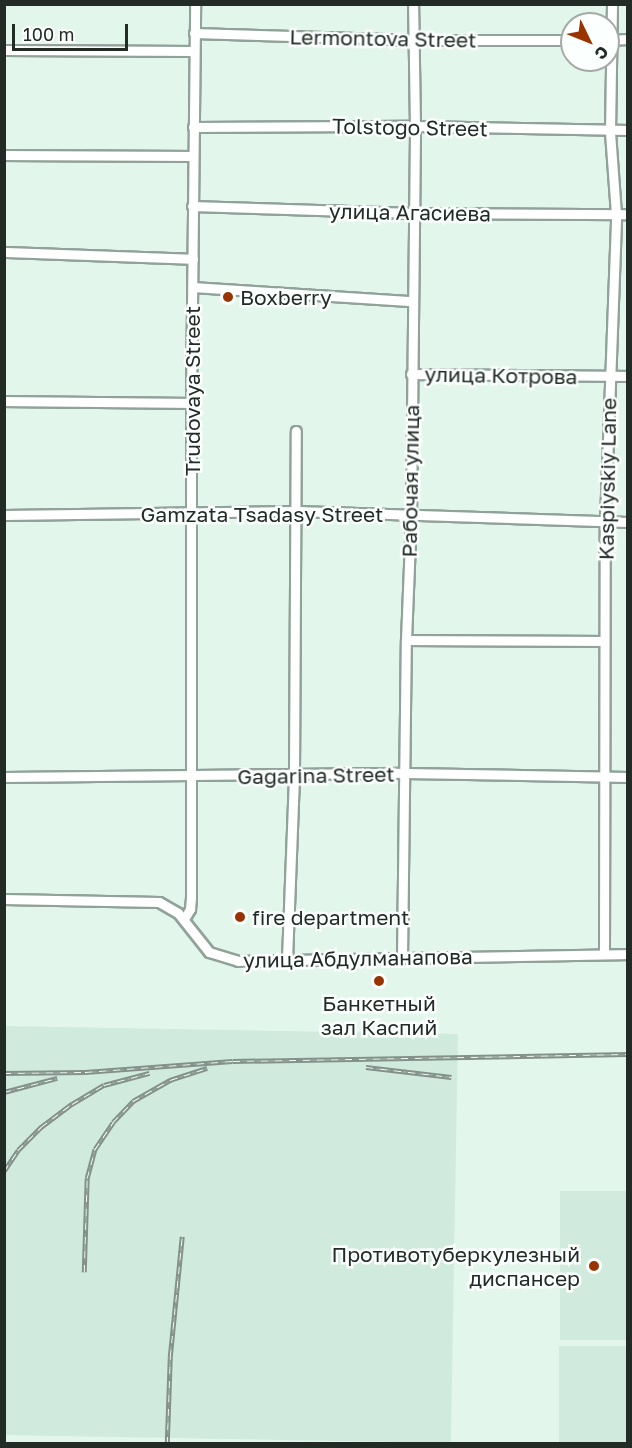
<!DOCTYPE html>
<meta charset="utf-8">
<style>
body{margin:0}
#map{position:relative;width:632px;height:1448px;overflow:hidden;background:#e3f6ec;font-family:"Golos Text",sans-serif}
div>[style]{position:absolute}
.built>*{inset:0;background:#d0ebde;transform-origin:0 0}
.roads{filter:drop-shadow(2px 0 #90a299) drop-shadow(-2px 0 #90a299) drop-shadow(0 2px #90a299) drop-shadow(0 -2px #90a299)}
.minor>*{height:9px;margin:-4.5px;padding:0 4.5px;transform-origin:4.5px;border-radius:4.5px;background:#fff}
.rail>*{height:4.5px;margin-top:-2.25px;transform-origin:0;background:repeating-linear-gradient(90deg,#fbfffd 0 7px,#83918a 0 14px);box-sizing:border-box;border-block:2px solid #83918a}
.dots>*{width:16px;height:16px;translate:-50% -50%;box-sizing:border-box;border:3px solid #fbfffd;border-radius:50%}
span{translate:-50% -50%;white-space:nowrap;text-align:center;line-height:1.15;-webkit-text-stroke:5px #fbfffd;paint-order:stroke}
.street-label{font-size:21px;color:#232b27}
.poi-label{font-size:21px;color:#232b27}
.left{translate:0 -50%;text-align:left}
.right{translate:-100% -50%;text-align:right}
.frame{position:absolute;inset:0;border:6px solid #232b27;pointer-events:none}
.north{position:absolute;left:560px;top:12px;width:60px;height:60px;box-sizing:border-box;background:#fbfffd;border:2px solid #a5aaa7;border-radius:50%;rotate:133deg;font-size:16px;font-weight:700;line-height:24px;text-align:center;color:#232b27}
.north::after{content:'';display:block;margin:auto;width:21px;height:27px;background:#993400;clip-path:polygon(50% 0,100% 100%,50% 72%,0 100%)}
.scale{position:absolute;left:12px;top:24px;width:116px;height:27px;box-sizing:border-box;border:3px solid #232b27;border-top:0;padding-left:8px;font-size:18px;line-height:21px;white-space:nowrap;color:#232b27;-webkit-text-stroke:4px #fbfffd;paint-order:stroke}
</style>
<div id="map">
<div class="built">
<div style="left:458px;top:1034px;width:409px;height:453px;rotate:91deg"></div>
<div style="left:627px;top:1191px;width:149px;height:67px;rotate:90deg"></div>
<div style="left:627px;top:1346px;width:97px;height:68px;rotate:90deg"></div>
</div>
<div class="roads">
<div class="minor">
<div style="left:194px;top:33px;width:218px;rotate:1.8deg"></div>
<div style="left:412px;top:40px;width:160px"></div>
<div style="left:608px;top:40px;width:20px;rotate:-3deg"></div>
<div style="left:4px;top:50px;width:190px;rotate:0.3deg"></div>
<div style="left:193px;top:127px;width:222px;rotate:-0.3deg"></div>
<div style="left:415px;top:126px;width:213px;rotate:1.1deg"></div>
<div style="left:4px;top:155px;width:188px;rotate:0.3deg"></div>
<div style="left:192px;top:206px;width:221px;rotate:1.8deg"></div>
<div style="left:413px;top:213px;width:215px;rotate:0.3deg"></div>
<div style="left:4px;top:252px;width:189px;rotate:2.1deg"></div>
<div style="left:193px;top:287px;width:219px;rotate:3.7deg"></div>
<div style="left:411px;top:374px;width:217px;rotate:0.5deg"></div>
<div style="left:4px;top:401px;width:187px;rotate:0.6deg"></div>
<div style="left:4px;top:515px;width:293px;rotate:-0.8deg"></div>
<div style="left:297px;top:511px;width:331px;rotate:1.9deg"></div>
<div style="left:406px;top:640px;width:198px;rotate:0.3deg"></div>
<div style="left:4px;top:777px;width:401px;rotate:-0.6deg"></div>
<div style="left:405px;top:773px;width:223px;rotate:1deg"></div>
<div style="left:4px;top:899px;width:155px;rotate:1.1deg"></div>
<div style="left:159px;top:902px;width:22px;rotate:30deg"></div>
<div style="left:178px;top:913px;width:50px;rotate:51.5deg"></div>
<div style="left:209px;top:952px;width:30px;rotate:17deg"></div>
<div style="left:238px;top:961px;width:390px;rotate:-1deg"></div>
<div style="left:184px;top:919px;width:12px;rotate:-59deg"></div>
<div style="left:190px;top:909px;width:12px;rotate:-85deg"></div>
<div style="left:191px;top:897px;width:494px;rotate:-90deg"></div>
<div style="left:191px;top:403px;width:399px;rotate:-89.4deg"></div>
<div style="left:604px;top:954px;width:433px;rotate:-89.9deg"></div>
<div style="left:605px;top:521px;width:307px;rotate:-87.9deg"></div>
<div style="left:616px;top:214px;width:82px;rotate:-94.2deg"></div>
<div style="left:610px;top:132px;width:128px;rotate:-89.1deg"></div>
<div style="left:402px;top:957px;width:317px;rotate:-89.3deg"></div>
<div style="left:406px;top:640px;width:125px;rotate:-87.7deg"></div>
<div style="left:411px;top:515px;width:389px;rotate:-89.4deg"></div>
<div style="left:415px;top:126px;width:122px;rotate:-90.9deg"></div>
<div style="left:287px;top:959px;width:184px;rotate:-87.8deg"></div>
<div style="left:294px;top:775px;width:344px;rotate:-89.7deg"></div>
</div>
</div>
<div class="rail">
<div style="left:366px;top:1067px;width:86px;rotate:6.7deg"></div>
<div style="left:4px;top:1073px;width:81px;rotate:-0.7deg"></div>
<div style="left:85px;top:1072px;width:148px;rotate:-4.3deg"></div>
<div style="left:233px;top:1061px;width:395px;rotate:-1deg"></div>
<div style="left:4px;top:1092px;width:55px;rotate:-14.8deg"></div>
<div style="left:4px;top:1171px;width:25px;rotate:-56deg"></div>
<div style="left:18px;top:1150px;width:33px;rotate:-45deg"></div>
<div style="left:41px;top:1127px;width:39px;rotate:-37deg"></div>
<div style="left:72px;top:1104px;width:37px;rotate:-31deg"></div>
<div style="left:104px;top:1085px;width:47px;rotate:-14.9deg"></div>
<div style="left:84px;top:1272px;width:94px;rotate:-88.2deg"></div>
<div style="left:87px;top:1178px;width:30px;rotate:-75deg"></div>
<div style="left:95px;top:1149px;width:32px;rotate:-56deg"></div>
<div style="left:113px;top:1122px;width:29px;rotate:-46deg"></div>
<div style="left:133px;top:1101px;width:43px;rotate:-29.6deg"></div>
<div style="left:170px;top:1080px;width:39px;rotate:-18deg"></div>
<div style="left:167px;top:1444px;width:87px;rotate:-88deg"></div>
<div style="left:170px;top:1357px;width:121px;rotate:-84.3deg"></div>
</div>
<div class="dots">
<div style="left:228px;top:297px;background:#993400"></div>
<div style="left:240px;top:917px;background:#993400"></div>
<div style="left:379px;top:981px;background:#993400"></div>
<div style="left:594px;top:1266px;background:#993400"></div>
</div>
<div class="street-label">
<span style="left:383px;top:38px;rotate:1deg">Lermontova Street</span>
<span style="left:410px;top:127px;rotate:1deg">Tolstogo Street</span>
<span style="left:410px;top:212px;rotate:1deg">улица Агасиева</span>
<span style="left:501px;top:375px;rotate:1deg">улица Котрова</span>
<span style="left:192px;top:391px;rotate:-90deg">Trudovaya Street</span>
<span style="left:607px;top:479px;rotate:-89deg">Kaspiyskiy Lane</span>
<span style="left:410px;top:481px;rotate:-89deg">Рабочая улица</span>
<span style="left:262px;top:514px">Gamzata Tsadasy Street</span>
<span style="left:316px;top:775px;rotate:-1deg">Gagarina Street</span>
<span style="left:358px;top:958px;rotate:-1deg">улица Абдулманапова</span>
</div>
<div class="poi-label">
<span class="left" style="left:240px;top:297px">Boxberry</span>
<span class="left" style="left:252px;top:917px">fire department</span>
<span style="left:379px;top:1015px">Банкетный<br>зал Каспий</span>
<span class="right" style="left:580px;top:1266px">Противотуберкулезный<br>диспансер</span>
</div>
<div class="frame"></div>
<div class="north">С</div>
<div class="scale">100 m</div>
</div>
